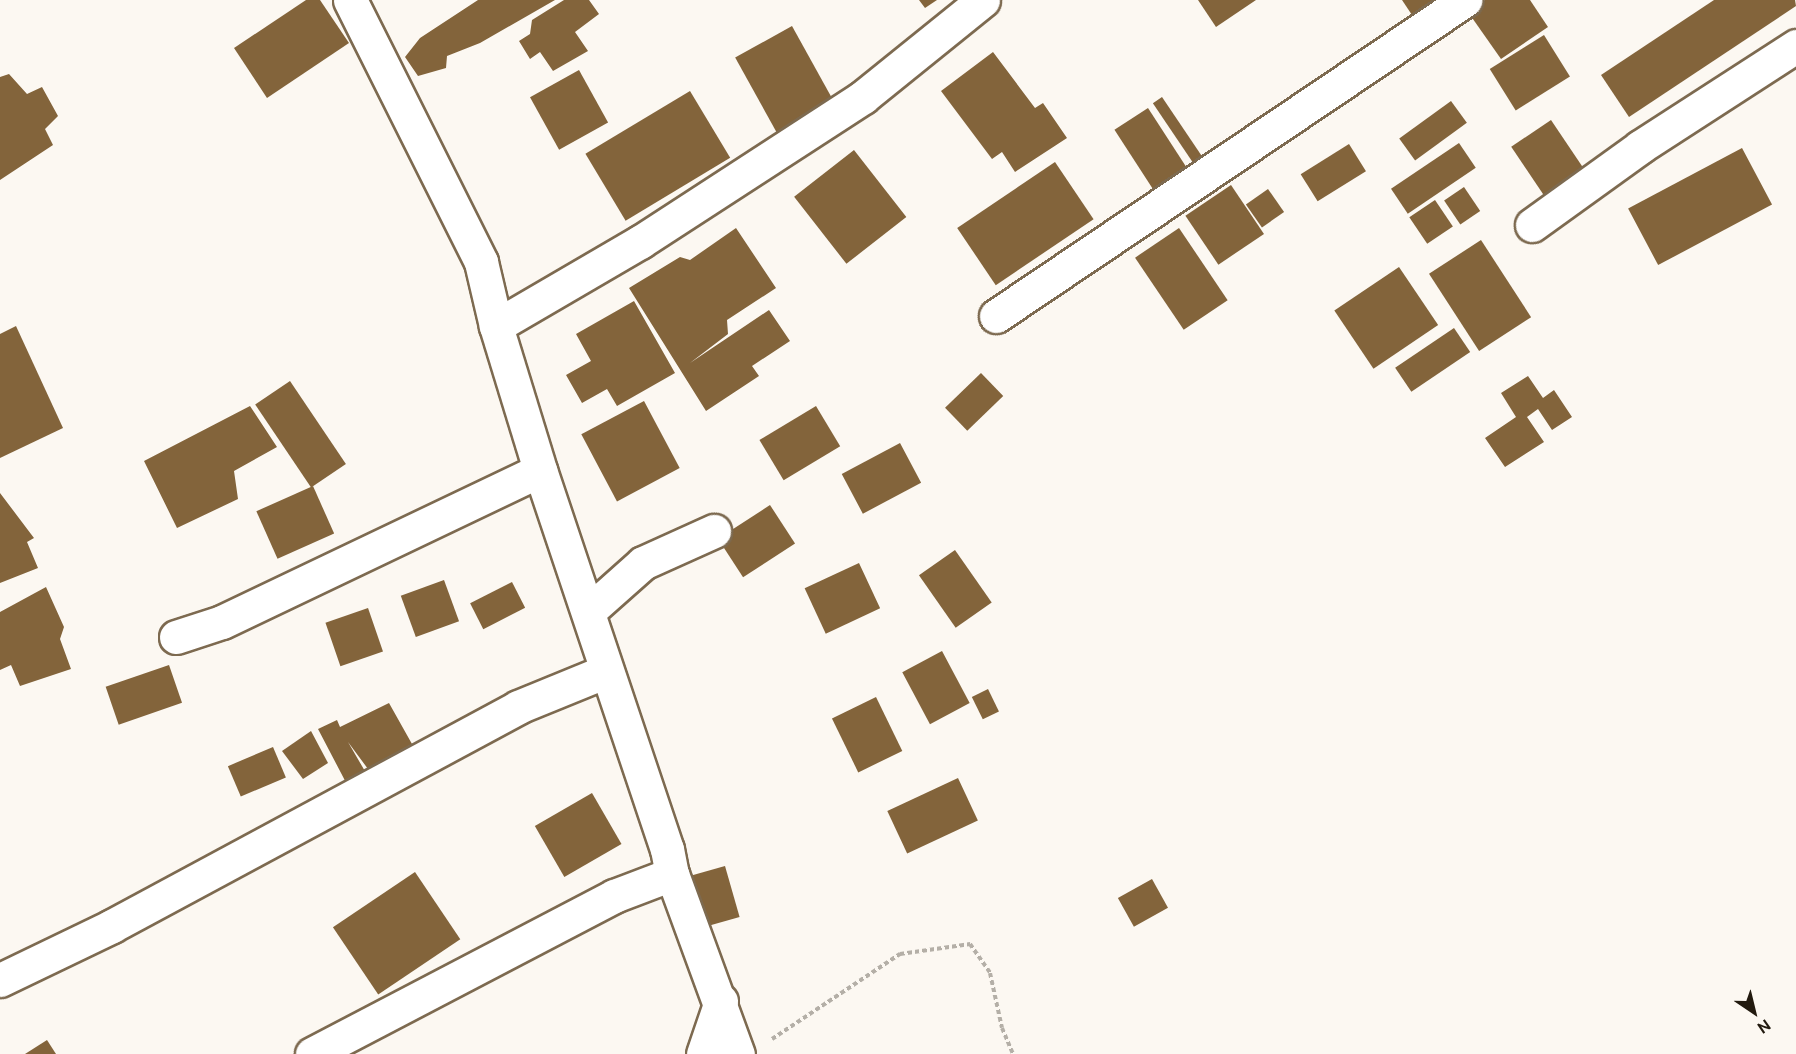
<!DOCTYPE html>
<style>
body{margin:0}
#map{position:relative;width:1796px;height:1054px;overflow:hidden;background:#fcf8f2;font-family:Ubuntu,sans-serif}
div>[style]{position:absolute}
.building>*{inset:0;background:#83643b;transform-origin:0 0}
.path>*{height:4px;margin-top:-2px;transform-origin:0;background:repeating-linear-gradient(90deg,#b4afa7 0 4.5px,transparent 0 7.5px)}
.roads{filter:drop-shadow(2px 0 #7d6a50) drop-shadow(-2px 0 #7d6a50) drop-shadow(0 2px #7d6a50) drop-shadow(0 -2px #7d6a50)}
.minor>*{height:33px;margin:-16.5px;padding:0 16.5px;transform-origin:16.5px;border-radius:16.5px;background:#fff}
span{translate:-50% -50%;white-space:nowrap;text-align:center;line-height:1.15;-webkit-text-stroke:6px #fcf8f2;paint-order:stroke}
.north{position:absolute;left:1724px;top:982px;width:60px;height:60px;-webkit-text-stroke:4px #fcf8f2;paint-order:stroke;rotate:145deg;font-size:16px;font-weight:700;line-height:24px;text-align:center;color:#221a0f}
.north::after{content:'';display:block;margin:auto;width:21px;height:27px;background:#221a0f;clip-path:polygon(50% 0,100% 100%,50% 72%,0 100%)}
</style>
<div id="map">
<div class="building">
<div style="clip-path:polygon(306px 0,320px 0,349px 43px,267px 98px,234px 48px)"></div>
<div style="clip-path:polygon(478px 0,555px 0,480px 43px,447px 56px,446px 68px,418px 76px,405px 57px,420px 38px)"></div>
<div style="clip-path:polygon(564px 0,589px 0,599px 14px,575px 32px,588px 51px,553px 71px,540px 52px,530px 59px,519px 41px,530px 34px,532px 20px)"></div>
<div style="clip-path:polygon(919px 0,937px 0,925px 8px)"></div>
<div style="clip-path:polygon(1198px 0,1256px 0,1216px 27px)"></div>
<div style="clip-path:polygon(1402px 0,1434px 0,1412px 15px)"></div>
<div style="clip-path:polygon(1485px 0,1530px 0,1548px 27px,1501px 59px,1468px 12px)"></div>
<div style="clip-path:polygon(1714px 0,1795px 0,1796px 6px,1629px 117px,1601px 75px)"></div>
<div style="left:792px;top:26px;width:88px;height:65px;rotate:61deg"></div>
<div style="left:1544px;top:35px;width:49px;height:64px;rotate:58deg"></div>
<div style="clip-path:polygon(993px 52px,1035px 108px,1043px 103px,1067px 138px,1015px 172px,1002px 152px,992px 159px,941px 91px)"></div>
<div style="left:579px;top:70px;width:60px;height:56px;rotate:61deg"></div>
<div style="clip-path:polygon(9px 74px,27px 94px,42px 87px,58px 116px,45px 129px,53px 145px,0 180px,0 77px)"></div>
<div style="left:690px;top:91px;width:78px;height:122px;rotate:59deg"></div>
<div style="left:1162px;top:97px;width:76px;height:11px;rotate:56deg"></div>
<div style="left:1451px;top:101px;width:27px;height:64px;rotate:54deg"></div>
<div style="left:1148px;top:108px;width:78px;height:40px;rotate:57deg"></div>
<div style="left:1551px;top:120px;width:65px;height:48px;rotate:56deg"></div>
<div style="left:1459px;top:143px;width:30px;height:82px;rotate:56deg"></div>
<div style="left:1349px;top:144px;width:32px;height:57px;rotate:58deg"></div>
<div style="left:1742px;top:148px;width:64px;height:129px;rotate:62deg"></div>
<div style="left:854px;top:150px;width:85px;height:76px;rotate:52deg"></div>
<div style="left:1055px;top:162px;width:69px;height:118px;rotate:56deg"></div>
<div style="left:1231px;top:185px;width:59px;height:55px;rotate:56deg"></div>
<div style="left:1464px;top:187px;width:29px;height:24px;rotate:56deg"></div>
<div style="left:1268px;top:189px;width:28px;height:27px;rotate:55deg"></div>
<div style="left:1435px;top:200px;width:32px;height:31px;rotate:56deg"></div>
<div style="clip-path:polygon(736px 228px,776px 288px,727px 320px,728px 334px,690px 363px,769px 310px,790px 341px,752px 366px,759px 376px,706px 411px,629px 288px,680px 257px,690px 260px)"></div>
<div style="left:1179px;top:228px;width:87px;height:53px;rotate:56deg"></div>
<div style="left:1481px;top:240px;width:92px;height:62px;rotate:57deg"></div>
<div style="left:1399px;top:267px;width:70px;height:78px;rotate:56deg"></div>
<div style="clip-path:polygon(634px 301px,675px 373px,617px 406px,607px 389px,582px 403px,566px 375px,591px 361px,576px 334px)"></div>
<div style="clip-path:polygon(16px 326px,63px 428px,0 458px,0 334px)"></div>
<div style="left:1454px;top:328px;width:29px;height:71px;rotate:56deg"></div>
<div style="left:981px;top:373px;width:32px;height:50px;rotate:46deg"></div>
<div style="clip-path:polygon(1528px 376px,1543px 398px,1554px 390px,1572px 417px,1552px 430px,1538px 409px,1527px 417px,1544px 442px,1505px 467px,1485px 438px,1516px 417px,1501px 393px)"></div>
<div style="left:290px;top:381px;width:100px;height:42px;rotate:56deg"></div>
<div style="left:644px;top:401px;width:76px;height:71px;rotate:62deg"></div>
<div style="clip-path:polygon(250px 406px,277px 447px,234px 471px,238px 499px,177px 528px,144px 461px)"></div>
<div style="left:816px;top:406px;width:47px;height:66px;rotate:59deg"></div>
<div style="left:900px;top:443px;width:45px;height:66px;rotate:62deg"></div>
<div style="left:313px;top:486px;width:52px;height:62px;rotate:66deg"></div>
<div style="clip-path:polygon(0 493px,34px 538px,27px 542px,38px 568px,0 583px)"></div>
<div style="left:770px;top:505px;width:46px;height:62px;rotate:57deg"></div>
<div style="left:955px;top:550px;width:64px;height:44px;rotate:55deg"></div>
<div style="left:859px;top:563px;width:50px;height:60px;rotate:65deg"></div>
<div style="left:444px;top:580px;width:44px;height:46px;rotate:70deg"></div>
<div style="left:512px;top:582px;width:29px;height:47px;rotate:63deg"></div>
<div style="clip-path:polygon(46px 587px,64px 627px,60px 639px,71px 669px,20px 686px,11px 665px,0 670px,0 612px)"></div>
<div style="left:368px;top:608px;width:46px;height:45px;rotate:71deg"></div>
<div style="left:942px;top:651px;width:59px;height:45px;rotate:62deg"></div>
<div style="left:169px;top:665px;width:40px;height:67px;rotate:71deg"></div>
<div style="left:988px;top:689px;width:25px;height:18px;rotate:64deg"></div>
<div style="left:876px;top:697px;width:60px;height:49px;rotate:64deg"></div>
<div style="clip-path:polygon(389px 703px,412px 744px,368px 769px,348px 742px,373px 785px,352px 794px,318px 729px,337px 720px,340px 727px)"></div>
<div style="clip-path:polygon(311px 731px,328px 763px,303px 779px,282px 751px)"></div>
<div style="left:273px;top:747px;width:33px;height:49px;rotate:67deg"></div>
<div style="left:958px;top:778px;width:47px;height:78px;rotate:65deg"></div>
<div style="left:592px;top:793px;width:59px;height:66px;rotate:60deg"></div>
<div style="left:725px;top:866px;width:53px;height:34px;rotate:74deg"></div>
<div style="left:415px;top:872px;width:81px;height:99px;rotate:56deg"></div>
<div style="left:1152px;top:879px;width:33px;height:39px;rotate:61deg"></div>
<div style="clip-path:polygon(47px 1040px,56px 1054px,25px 1054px)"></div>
</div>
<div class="path">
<div style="left:772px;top:1039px;width:154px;rotate:-33.6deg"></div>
<div style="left:900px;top:954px;width:71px;rotate:-8.1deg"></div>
<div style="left:970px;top:944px;width:35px;rotate:55deg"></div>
<div style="left:990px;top:973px;width:56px;rotate:77.7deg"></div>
<div style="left:1002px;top:1028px;width:28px;rotate:67deg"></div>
</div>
<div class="roads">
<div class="minor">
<div style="left:350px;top:0;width:293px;rotate:63.4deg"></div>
<div style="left:481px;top:262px;width:66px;rotate:76.8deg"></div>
<div style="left:496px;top:326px;width:151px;rotate:73deg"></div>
<div style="left:540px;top:470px;width:400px;rotate:71.5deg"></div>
<div style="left:667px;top:849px;width:25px;rotate:79deg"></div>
<div style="left:672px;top:874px;width:192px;rotate:69.9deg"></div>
<div style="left:1532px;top:225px;width:133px;rotate:-35.8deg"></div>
<div style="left:1640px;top:147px;width:186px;rotate:-32.9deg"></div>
<div style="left:996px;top:316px;width:566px;rotate:-33.97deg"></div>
<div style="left:496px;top:326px;width:167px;rotate:-30.3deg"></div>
<div style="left:640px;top:242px;width:266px;rotate:-33deg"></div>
<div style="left:863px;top:97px;width:154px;rotate:-38.9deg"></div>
<div style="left:589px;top:611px;width:72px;rotate:-41.6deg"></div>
<div style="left:643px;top:563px;width:78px;rotate:-24.3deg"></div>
<div style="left:176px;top:637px;width:48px;rotate:-18.1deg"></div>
<div style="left:222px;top:622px;width:352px;rotate:-25.5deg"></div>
<div style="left:0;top:980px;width:124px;rotate:-25.7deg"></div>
<div style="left:112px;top:926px;width:461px;rotate:-28.3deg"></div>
<div style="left:518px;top:707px;width:95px;rotate:-22.2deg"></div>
<div style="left:312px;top:1054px;width:341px;rotate:-27.6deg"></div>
<div style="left:614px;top:896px;width:62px;rotate:-20.8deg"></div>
<div style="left:703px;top:1054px;width:56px;rotate:-71.2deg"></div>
</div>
</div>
<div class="north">N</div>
</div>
